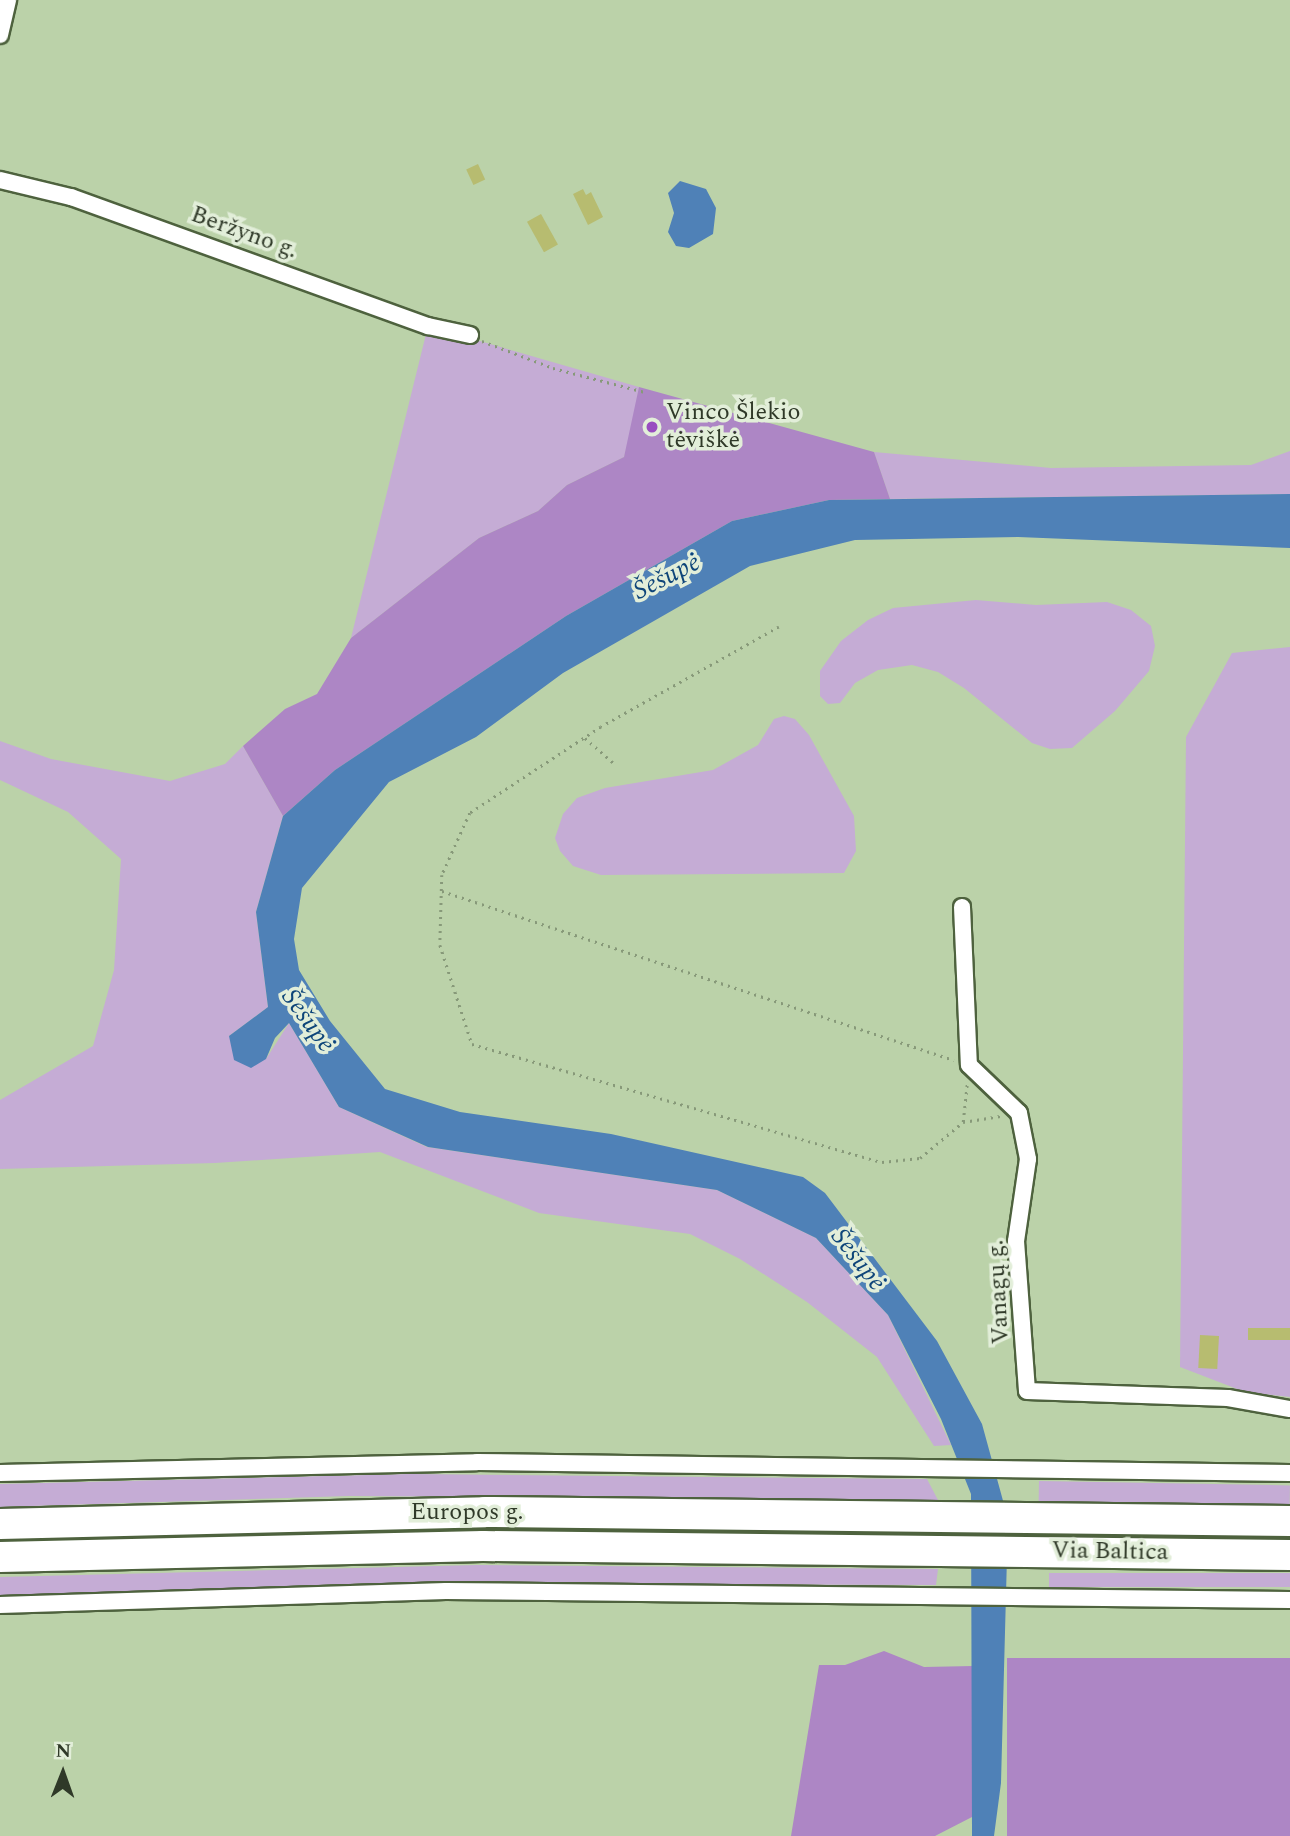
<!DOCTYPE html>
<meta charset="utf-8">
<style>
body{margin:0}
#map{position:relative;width:1290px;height:1836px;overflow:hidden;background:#bbd2a9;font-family:Spectral,serif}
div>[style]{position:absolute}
.green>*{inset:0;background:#c5acd5;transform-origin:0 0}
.forest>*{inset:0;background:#ad86c5;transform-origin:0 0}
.water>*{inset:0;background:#4f81b7}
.building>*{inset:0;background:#b7bc70;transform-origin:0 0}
.path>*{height:2.5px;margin-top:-1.25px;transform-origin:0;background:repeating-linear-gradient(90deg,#879979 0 2px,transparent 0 7px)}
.roads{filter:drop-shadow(2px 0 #4e623e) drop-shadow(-2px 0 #4e623e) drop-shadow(0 2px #4e623e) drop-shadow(0 -2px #4e623e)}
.street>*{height:16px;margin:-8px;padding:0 8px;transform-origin:8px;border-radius:8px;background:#fff}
.highway>*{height:30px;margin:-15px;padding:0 15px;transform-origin:15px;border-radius:15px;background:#fff}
.dots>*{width:19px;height:19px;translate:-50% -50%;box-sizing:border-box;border:4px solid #e2eed9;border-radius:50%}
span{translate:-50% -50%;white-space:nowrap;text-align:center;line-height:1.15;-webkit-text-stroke:7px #e2eed9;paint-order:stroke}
.street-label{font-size:24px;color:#2f3928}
.poi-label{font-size:24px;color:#2f3928}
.left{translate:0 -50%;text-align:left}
.water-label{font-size:26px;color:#0e4579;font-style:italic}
.north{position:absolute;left:28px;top:1738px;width:70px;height:70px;-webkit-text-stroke:5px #e2eed9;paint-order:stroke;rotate:1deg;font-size:19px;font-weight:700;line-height:28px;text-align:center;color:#2f3928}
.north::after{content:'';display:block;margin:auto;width:24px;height:32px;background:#2f3928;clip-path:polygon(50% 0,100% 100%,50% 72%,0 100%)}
</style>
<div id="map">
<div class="green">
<div style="clip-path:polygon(428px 326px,639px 387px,631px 433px,624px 457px,567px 485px,538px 511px,479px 538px,351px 638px)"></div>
<div style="clip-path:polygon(1290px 451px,1290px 494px,890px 499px,874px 452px,1051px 468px,1251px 465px)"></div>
<div style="clip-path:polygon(976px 600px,1036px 605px,1107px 602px,1131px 610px,1151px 626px,1155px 646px,1149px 671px,1115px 711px,1072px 748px,1050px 749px,1032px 743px,964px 688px,938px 672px,912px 665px,878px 670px,855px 683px,840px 703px,828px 704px,820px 696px,820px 671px,841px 641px,868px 620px,893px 608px)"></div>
<div style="clip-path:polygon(1290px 647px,1290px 1397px,1245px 1392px,1180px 1367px,1186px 737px,1232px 653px)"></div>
<div style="clip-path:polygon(784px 716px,795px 719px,809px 735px,854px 816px,856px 851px,844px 873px,601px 875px,573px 866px,560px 851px,555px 838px,563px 814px,577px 798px,605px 788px,713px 770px,758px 745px,774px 719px)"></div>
<div style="clip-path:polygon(0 741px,51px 759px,170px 781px,225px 764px,243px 746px,283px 816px,256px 912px,268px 1007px,229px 1036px,266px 1059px,289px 1023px,339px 1107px,427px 1147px,717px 1190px,816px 1238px,888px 1315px,951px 1445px,934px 1446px,877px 1357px,807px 1302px,740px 1259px,690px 1234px,539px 1213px,380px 1152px,215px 1163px,0 1169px,0 1100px,93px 1046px,114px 970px,121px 859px,68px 812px,0 780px)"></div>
<div style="clip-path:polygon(410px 1474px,927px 1479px,938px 1500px,349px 1496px,0 1507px,0 1484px)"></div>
<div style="left:1039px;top:1481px;width:251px;height:22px;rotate:1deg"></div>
<div style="clip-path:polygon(283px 1526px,938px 1529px,939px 1539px,0 1547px,0 1536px)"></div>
<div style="left:1051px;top:1532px;width:239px;height:8px"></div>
<div style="clip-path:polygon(477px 1565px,938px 1569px,936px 1585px,379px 1583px,0 1596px,0 1577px)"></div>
<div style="left:1049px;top:1573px;width:241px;height:14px"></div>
</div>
<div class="forest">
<div style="clip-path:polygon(639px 387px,874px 452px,890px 499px,829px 500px,732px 521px,566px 616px,335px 770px,283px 816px,243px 746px,285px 709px,317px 694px,351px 638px,479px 538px,538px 511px,567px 485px,624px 457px)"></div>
<div style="clip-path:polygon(884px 1651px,924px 1667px,973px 1666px,972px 1817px,935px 1836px,791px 1836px,819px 1665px,845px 1665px)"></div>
<div style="left:1290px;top:1658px;width:178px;height:283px;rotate:90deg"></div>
</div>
<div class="water">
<div style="clip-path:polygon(680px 181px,706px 189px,716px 208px,713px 234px,689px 248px,676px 246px,668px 232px,674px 213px,668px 193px)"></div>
<div style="clip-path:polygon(1290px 494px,1290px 548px,1018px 537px,855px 540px,750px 566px,563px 673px,476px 737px,389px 782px,302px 888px,294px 939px,299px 970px,330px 1021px,385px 1089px,460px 1112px,611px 1134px,803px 1177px,825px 1193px,937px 1341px,982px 1424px,1008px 1519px,1001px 1783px,994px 1836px,972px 1836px,971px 1494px,941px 1419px,888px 1315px,816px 1238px,717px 1190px,428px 1147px,339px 1107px,289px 1023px,275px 1038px,266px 1059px,251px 1068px,234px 1060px,229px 1036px,268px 1007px,256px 912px,283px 816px,335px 770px,566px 616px,732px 521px,829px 500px)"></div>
</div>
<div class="building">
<div style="left:478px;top:164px;width:17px;height:13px;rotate:65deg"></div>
<div style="clip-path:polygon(583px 189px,586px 195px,591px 192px,603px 217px,588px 225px,573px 194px)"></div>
<div style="left:541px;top:214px;width:35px;height:16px;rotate:61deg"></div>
<div style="left:1290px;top:1328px;width:12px;height:42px;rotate:90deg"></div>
<div style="left:1200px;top:1335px;width:19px;height:33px;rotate:3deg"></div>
</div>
<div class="path">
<div style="left:482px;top:341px;width:76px;rotate:20.8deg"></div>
<div style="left:553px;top:368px;width:95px;rotate:14.6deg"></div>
<div style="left:779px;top:627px;width:204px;rotate:150.7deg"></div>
<div style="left:601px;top:727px;width:157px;rotate:146.7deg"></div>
<div style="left:470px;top:813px;width:68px;rotate:114.3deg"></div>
<div style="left:442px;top:875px;width:70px;rotate:91.6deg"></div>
<div style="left:440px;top:945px;width:104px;rotate:72.1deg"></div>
<div style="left:472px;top:1044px;width:427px;rotate:16.1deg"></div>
<div style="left:882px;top:1162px;width:38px;rotate:-6deg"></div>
<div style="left:920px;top:1158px;width:56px;rotate:-39.9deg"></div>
<div style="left:963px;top:1122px;width:38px;rotate:-9deg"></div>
<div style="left:585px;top:738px;width:41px;rotate:41.1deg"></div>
<div style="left:442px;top:891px;width:539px;rotate:18.27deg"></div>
<div style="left:963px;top:1122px;width:38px;rotate:-84deg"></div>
</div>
<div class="roads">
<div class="street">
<div style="left:0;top:35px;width:36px;rotate:-77deg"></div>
<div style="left:0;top:180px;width:73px;rotate:13.5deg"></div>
<div style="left:71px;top:197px;width:380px;rotate:19.9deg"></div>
<div style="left:428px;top:326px;width:43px;rotate:12.1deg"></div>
<div style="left:962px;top:907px;width:158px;rotate:87.5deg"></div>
<div style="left:969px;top:1065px;width:69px;rotate:43.8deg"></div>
<div style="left:1019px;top:1113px;width:47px;rotate:78.9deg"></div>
<div style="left:1028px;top:1159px;width:83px;rotate:98.3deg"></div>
<div style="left:1016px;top:1241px;width:150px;rotate:85.8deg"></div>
<div style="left:1027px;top:1391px;width:201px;rotate:2deg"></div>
<div style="left:1228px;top:1398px;width:63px;rotate:10.1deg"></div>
<div style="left:0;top:1473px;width:477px;rotate:-1.3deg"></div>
<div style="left:477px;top:1462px;width:813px;rotate:0.78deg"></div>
<div style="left:0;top:1605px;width:446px;rotate:-1.8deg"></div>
<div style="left:446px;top:1591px;width:844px;rotate:0.61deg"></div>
</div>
<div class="highway">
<div style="left:0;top:1524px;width:485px;rotate:-1.4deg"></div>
<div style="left:485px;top:1512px;width:805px;rotate:0.64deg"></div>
<div style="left:0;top:1557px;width:483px;rotate:-1.3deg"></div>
<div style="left:483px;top:1546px;width:807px;rotate:0.64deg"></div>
</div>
</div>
<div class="dots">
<div style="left:652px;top:427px;background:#984dc0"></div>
</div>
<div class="street-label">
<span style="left:244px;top:233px;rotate:20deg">Beržyno g.</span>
<span style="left:999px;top:1292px;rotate:-93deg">Vanagų g.</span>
<span style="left:467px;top:1513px">Europos g.</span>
<span style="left:1110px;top:1552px;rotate:1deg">Via Baltica</span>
</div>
<div class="poi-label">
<span class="left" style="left:666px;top:427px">Vinco Šlekio<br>tėviškė</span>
</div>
<div class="water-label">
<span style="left:667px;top:577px;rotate:-27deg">Šešupė</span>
<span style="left:308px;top:1021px;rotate:54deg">Šešupė</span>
<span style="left:858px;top:1260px;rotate:52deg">Šešupė</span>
</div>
<div class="north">N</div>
</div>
